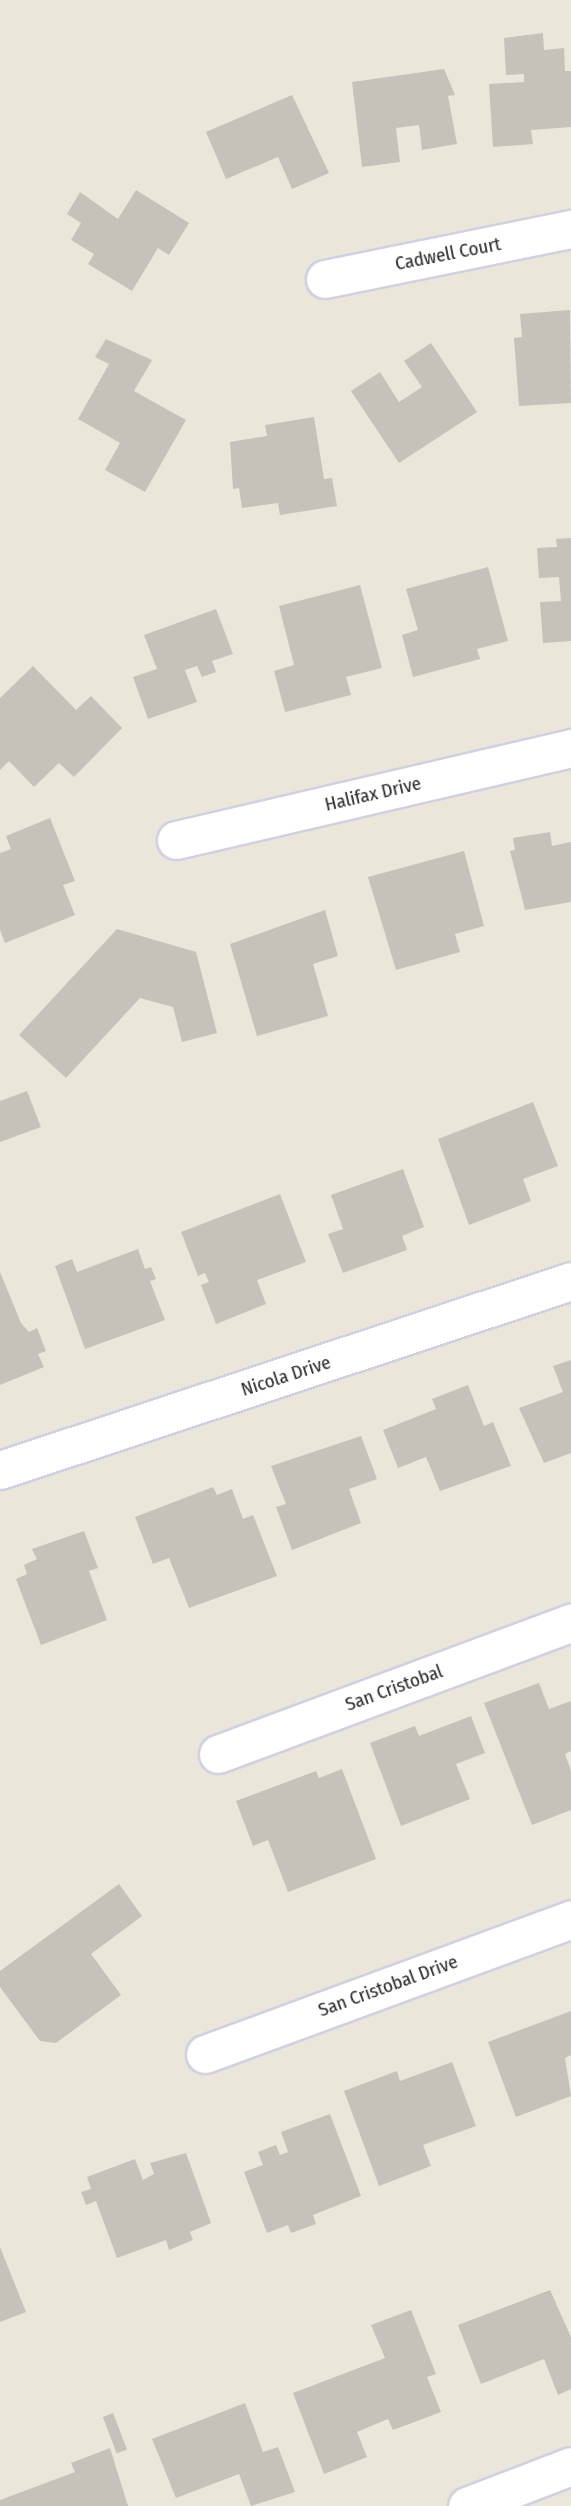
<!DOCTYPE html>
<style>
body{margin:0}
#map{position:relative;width:571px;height:2506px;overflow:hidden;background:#ebe6da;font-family:"Fira Sans Condensed",sans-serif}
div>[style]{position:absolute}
.building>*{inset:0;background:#c6c2ba;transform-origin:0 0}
.roads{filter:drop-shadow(2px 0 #cfd0e1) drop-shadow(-2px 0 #cfd0e1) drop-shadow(0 2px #cfd0e1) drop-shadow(0 -2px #cfd0e1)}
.minor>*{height:37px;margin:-18.5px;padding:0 18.5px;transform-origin:18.5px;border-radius:18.5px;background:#fff}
span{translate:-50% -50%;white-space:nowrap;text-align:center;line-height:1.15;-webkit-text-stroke:7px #fff;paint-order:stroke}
.street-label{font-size:19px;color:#282828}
</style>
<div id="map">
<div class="building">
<div style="clip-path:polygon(543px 33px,544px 50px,564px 48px,565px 71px,571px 71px,571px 127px,531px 130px,533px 144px,493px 147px,489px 84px,524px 82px,524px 74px,506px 75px,504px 38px)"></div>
<div style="clip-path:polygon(444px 69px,455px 95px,448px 96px,457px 144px,422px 150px,419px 125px,396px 128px,400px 162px,362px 167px,352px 82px)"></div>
<div style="clip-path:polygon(292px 95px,329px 173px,292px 189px,278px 157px,226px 179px,206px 132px)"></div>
<div style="clip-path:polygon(136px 190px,189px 223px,169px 255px,158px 248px,132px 291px,88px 264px,94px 254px,71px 240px,81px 223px,67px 214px,80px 192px,118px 219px)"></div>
<div style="clip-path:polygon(570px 310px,571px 403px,519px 406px,514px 338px,522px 337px,520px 314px)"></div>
<div style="clip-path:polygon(106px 339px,152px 360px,134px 391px,186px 420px,145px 492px,105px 470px,120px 443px,78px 419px,109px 364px,95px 357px)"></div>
<div style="clip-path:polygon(431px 343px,477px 412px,399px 463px,351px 391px,380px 372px,399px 402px,422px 387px,404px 361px)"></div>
<div style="clip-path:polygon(314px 417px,324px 479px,332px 478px,337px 506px,280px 515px,278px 503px,242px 508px,239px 488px,233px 489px,230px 442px,267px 436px,265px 425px)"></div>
<div style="clip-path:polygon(571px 538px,571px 641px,543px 643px,540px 602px,561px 601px,559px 577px,539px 578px,537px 548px,557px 547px,556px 539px)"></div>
<div style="clip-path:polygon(488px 567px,508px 641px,477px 649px,480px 659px,413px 677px,402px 635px,418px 630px,406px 589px)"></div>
<div style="clip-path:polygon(360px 585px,382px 668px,346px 677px,351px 695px,285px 712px,274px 671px,294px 665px,279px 606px)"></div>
<div style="clip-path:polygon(216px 609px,233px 654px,212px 661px,216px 672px,202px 677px,197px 666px,185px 670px,197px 702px,148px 719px,133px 677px,157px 669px,144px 635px)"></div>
<div style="clip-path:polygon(33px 666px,76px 710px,91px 696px,122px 728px,74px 777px,59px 763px,34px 787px,9px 761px,0 770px,0 698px)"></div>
<div style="clip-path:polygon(50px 818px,75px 881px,63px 885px,75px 915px,5px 943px,0 930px,0 853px,11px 849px,6px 836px)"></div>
<div style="clip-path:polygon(550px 832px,552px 846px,571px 842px,571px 902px,525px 910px,510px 851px,515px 850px,513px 838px)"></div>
<div style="clip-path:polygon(464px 851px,484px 926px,455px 934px,460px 952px,396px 970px,368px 877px)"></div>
<div style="clip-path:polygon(325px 910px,338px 956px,313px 964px,328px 1016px,257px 1036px,230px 944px)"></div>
<div style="clip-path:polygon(117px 929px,196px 952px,217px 1033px,182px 1042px,173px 1007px,140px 998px,66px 1078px,19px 1035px)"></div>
<div style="clip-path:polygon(27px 1091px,41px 1127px,0 1142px,0 1101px)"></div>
<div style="clip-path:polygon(533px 1102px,558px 1166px,523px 1179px,531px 1201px,469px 1225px,438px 1139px)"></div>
<div style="clip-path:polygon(403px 1169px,424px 1227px,402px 1236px,407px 1250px,343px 1273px,328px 1234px,343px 1229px,331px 1195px)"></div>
<div style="clip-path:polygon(280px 1194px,306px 1262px,257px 1280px,266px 1304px,216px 1324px,201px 1285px,209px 1282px,205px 1273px,198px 1276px,181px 1232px)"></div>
<div style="clip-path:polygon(138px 1249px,145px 1269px,151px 1267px,156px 1279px,150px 1281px,165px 1320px,85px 1349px,55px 1266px,72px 1259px,77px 1272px)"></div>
<div style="clip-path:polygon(0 1272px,21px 1323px,29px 1332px,37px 1328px,46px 1351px,38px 1354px,44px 1367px,0 1385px)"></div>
<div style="clip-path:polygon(571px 1360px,571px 1453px,544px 1463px,519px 1408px,563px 1392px,553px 1366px)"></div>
<div style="clip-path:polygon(468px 1385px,484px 1426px,493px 1422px,511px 1466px,440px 1491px,426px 1457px,398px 1468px,383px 1430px,436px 1409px,432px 1399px)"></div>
<div style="clip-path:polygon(361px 1436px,377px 1479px,349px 1489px,361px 1523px,292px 1550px,276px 1507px,286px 1504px,271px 1466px)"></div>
<div style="clip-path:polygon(213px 1487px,217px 1495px,232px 1489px,243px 1519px,253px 1515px,277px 1576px,189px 1608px,169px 1558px,153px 1564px,135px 1517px)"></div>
<div style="clip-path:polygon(84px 1531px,98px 1568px,89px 1571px,107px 1620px,41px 1645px,16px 1579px,27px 1574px,24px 1565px,37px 1559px,32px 1549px)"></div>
<div style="clip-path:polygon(539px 1683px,549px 1709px,571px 1701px,571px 1751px,565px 1754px,571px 1771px,571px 1810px,532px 1825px,484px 1703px)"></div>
<div style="clip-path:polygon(471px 1716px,485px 1753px,456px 1764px,470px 1799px,401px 1826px,370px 1743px,415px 1726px,419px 1736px)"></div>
<div style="clip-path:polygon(342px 1769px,376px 1859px,288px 1892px,268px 1840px,253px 1846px,236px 1801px,316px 1771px,319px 1778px)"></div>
<div style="clip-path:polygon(119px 1884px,142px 1916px,91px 1954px,121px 1995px,56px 2043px,40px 2041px,0 1987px,0 1971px)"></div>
<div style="clip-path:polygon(571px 2011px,571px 2055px,565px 2058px,571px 2096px,516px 2117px,488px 2042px)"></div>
<div style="clip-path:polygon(452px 2062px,476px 2126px,423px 2145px,431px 2166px,379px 2186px,344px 2091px,397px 2071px,400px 2081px)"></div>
<div style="clip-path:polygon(330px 2114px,361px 2196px,313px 2215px,316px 2224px,291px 2233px,288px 2225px,267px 2233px,244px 2172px,263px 2165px,258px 2152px,276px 2145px,280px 2155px,288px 2152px,281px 2132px)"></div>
<div style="clip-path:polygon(186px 2153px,211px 2223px,190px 2232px,193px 2240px,169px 2250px,166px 2240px,117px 2258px,96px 2201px,86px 2205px,81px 2192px,91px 2189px,87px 2177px,135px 2159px,143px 2180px,154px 2174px,150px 2163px)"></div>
<div style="clip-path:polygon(0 2247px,26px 2312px,0 2322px)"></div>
<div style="clip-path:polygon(550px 2290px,571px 2337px,571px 2389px,558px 2395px,544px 2359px,481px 2384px,458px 2325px)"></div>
<div style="clip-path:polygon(411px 2310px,436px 2374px,427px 2377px,441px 2412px,393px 2430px,388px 2419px,357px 2432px,367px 2457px,324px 2474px,293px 2393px,385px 2358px,371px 2325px)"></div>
<div style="clip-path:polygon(245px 2403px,263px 2452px,278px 2447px,295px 2492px,251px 2506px,239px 2474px,176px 2498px,152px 2439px)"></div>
<div style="left:113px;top:2413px;width:39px;height:11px;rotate:69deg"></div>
<div style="clip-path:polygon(110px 2448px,128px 2506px,0 2506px,0 2500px,75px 2472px,71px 2463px)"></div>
</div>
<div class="roads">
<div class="minor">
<div style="left:325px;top:279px;width:251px;rotate:-11.5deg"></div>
<div style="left:176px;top:840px;width:406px;rotate:-13.1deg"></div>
<div style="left:0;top:1470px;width:601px;rotate:-18.31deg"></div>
<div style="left:218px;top:1754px;width:377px;rotate:-20.4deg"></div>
<div style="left:205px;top:2054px;width:390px;rotate:-20.2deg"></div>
<div style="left:467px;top:2506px;width:111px;rotate:-21deg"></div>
</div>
</div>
<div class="street-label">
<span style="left:448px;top:254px;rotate:-11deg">Cadwell Court</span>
<span style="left:373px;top:794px;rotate:-13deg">Halifax Drive</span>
<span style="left:286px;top:1376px;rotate:-18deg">Nicola Drive</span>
<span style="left:394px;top:1688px;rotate:-20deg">San Cristobal</span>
<span style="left:388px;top:1986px;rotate:-20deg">San Cristobal Drive</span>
</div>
</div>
